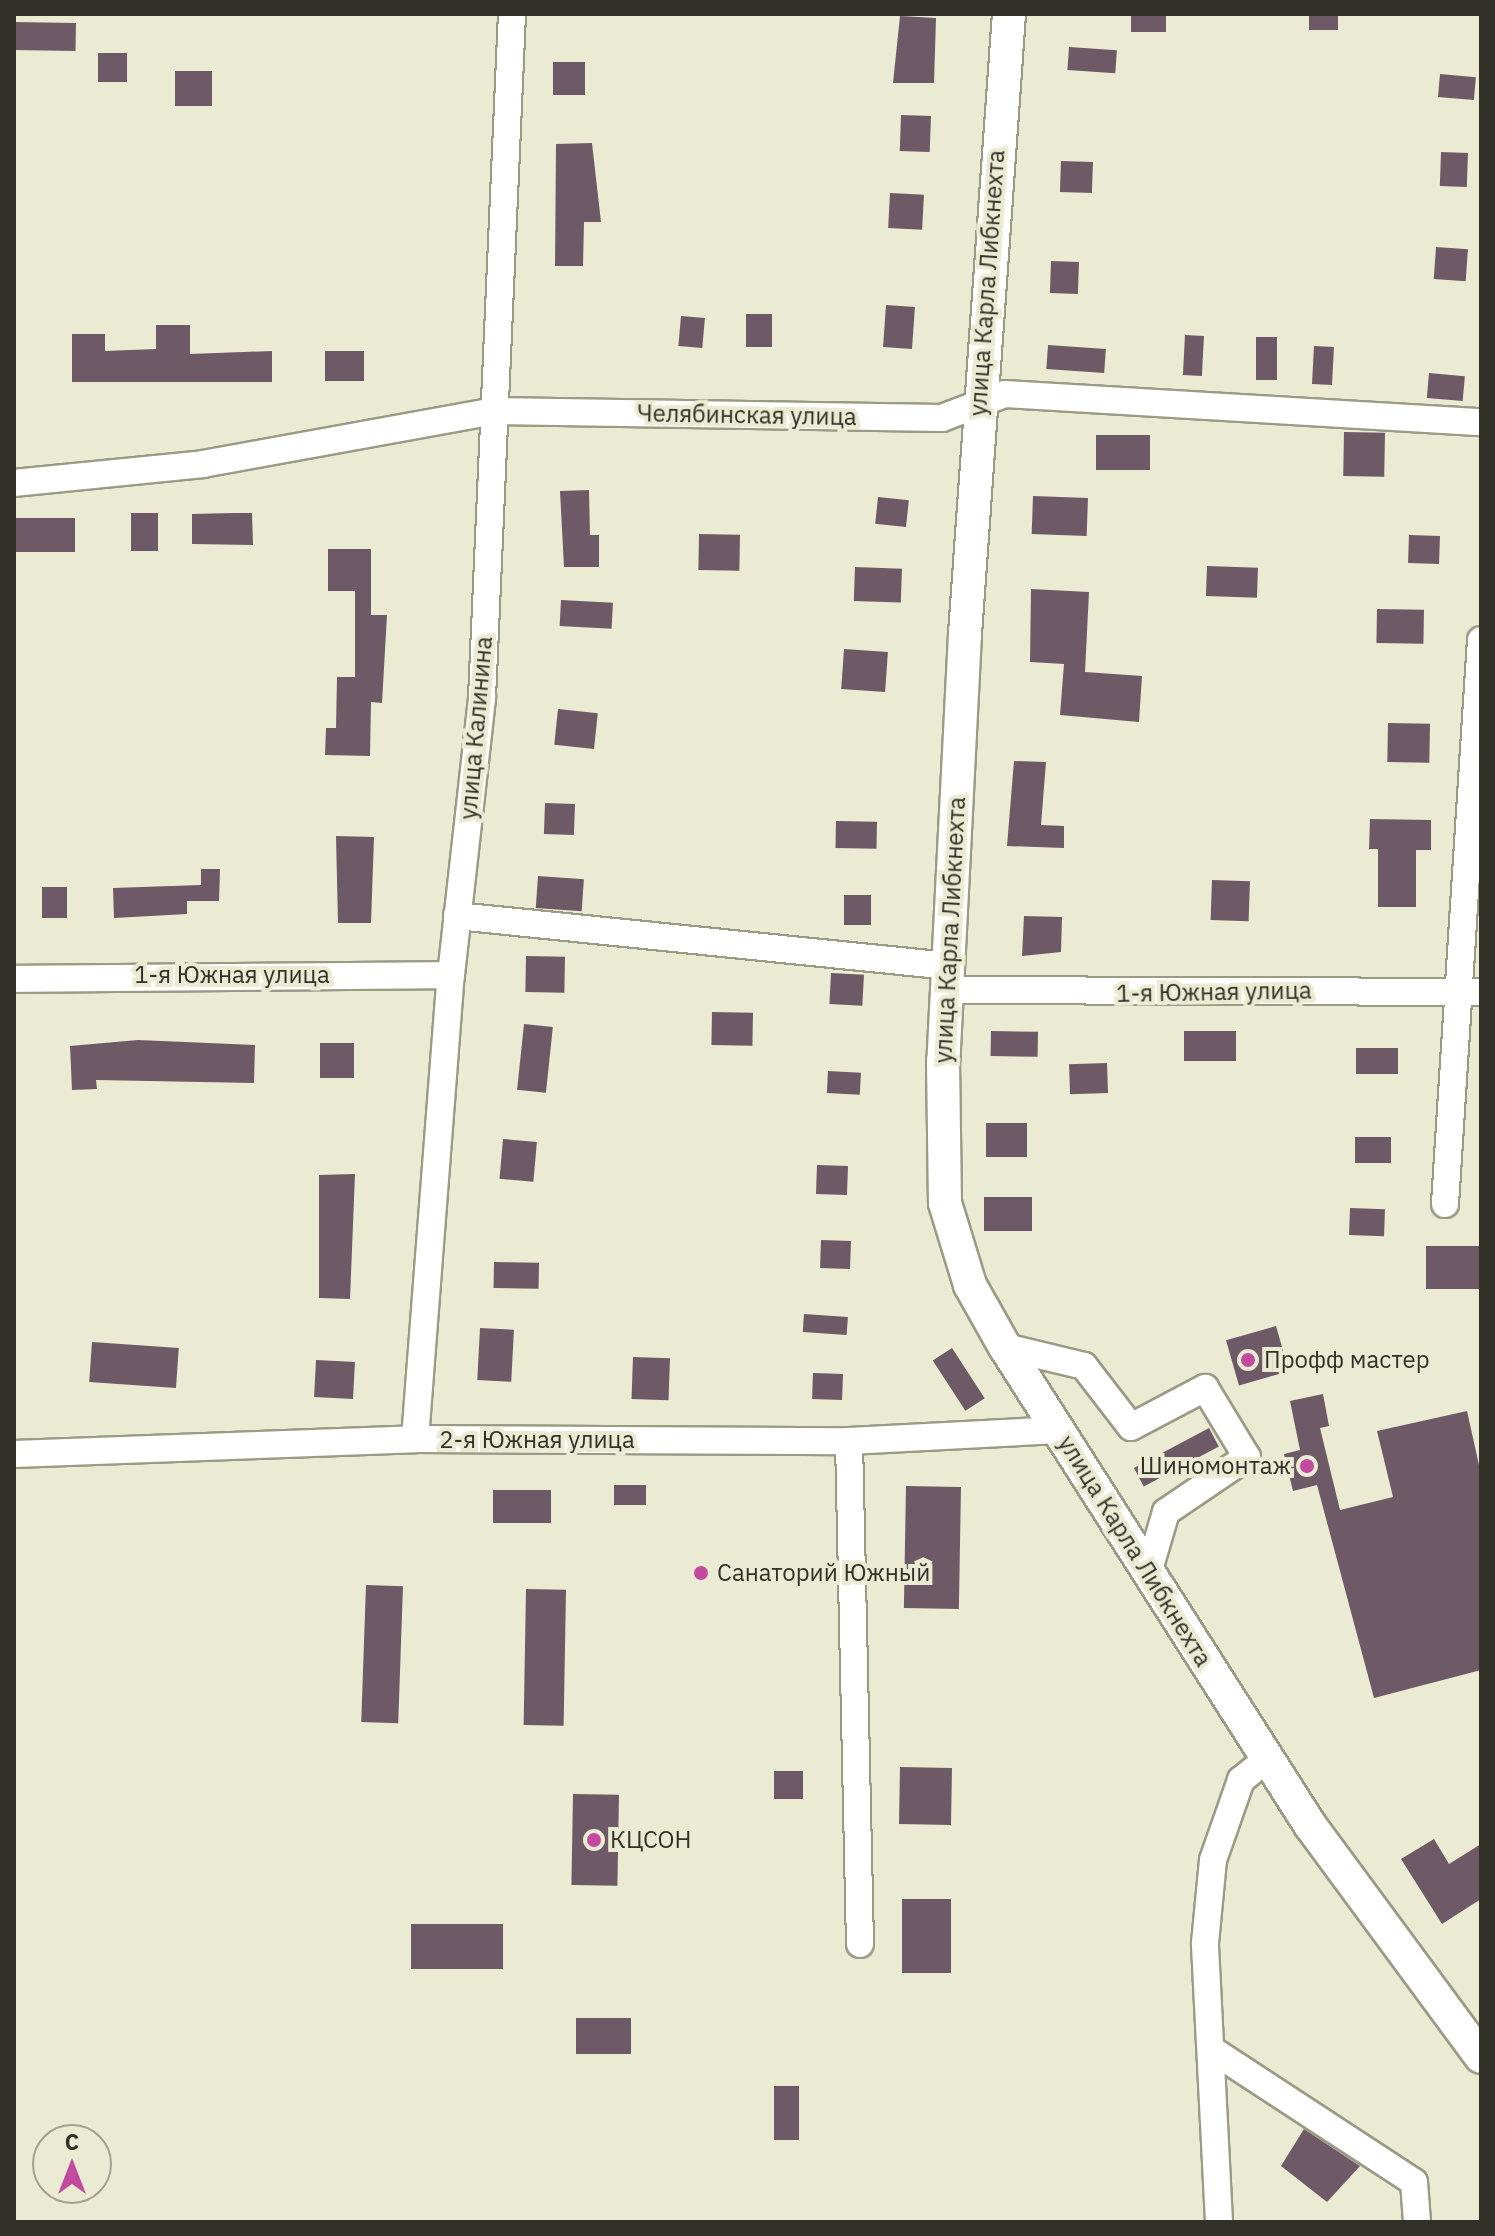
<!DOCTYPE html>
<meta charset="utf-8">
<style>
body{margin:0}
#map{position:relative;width:1495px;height:2236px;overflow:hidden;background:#ebebd4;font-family:"IBM Plex Sans",sans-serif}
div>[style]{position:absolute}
.building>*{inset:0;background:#6d5a66;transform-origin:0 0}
.roads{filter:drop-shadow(2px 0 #9a9a85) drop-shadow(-2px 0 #9a9a85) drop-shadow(0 2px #9a9a85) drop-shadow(0 -2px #9a9a85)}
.minor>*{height:26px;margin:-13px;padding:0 13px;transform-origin:13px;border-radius:13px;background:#fff}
.major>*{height:32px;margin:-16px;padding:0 16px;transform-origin:16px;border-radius:16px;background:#fff}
.dots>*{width:22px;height:22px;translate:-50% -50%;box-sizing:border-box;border:4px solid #ebebd4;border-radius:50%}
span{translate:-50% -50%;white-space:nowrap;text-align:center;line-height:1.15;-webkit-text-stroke:8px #ebebd4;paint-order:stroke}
.street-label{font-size:24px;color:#313128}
.poi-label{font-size:24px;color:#313128}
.left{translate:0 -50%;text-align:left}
.right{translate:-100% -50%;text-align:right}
.frame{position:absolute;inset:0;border:16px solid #313128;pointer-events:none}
.north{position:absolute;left:32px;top:2124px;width:80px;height:80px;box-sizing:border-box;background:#ebebd4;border:2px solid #a1a18f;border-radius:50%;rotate:0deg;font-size:22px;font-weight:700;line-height:32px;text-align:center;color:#313128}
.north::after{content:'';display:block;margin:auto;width:28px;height:36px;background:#c24ba0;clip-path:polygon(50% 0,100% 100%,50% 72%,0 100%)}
</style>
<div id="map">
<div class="building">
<div style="left:1131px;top:14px;width:35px;height:18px"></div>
<div style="left:1309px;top:14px;width:29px;height:16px"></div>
<div style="clip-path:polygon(900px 16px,936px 18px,934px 83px,893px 83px)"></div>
<div style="left:14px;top:22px;width:62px;height:28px;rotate:1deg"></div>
<div style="left:1069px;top:47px;width:48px;height:23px;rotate:4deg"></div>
<div style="left:98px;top:53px;width:29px;height:29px"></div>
<div style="left:553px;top:62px;width:32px;height:33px"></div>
<div style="left:175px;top:71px;width:37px;height:35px"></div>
<div style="left:1440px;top:74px;width:36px;height:23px;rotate:5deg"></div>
<div style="left:901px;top:115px;width:30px;height:36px;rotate:2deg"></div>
<div style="clip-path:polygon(592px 143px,601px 222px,584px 222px,583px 266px,555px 266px,556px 144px)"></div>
<div style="left:1441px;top:152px;width:27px;height:34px;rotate:2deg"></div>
<div style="left:1061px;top:161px;width:32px;height:31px;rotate:2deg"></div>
<div style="left:890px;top:193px;width:34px;height:35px;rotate:3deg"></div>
<div style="left:1436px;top:247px;width:32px;height:32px;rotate:4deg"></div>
<div style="left:1051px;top:261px;width:28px;height:32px;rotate:2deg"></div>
<div style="left:886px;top:305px;width:29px;height:42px;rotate:4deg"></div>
<div style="left:746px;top:314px;width:26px;height:33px"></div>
<div style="left:681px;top:316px;width:24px;height:30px;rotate:5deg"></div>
<div style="clip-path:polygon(156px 325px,190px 325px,190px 354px,272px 351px,272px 382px,72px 382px,72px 334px,105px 334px,105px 351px,156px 349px)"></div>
<div style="left:1185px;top:335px;width:19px;height:40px;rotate:3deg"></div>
<div style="left:1256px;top:337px;width:21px;height:43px"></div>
<div style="left:1048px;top:345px;width:58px;height:24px;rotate:4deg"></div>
<div style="left:1314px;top:346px;width:20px;height:38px;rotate:3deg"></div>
<div style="left:325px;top:351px;width:39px;height:30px"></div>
<div style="left:1429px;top:373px;width:36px;height:25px;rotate:5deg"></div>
<div style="left:1344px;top:432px;width:41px;height:44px;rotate:1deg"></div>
<div style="left:1096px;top:435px;width:54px;height:35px"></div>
<div style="clip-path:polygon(589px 490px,590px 535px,599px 535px,599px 567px,564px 567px,560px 491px)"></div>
<div style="left:1033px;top:496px;width:55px;height:38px;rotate:2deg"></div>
<div style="left:878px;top:497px;width:31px;height:27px;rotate:6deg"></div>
<div style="left:158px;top:513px;width:38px;height:27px;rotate:90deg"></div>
<div style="clip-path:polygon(234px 513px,252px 513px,253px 545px,192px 544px,192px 514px)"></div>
<div style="left:14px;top:518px;width:61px;height:34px"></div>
<div style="left:699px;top:534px;width:41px;height:36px;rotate:1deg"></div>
<div style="left:1409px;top:535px;width:31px;height:28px;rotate:2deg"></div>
<div style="clip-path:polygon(328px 549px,371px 549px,371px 615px,387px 615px,382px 703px,371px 702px,370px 756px,325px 755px,326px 728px,336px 728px,337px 677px,355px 677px,355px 591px,328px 591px)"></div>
<div style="left:1207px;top:566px;width:51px;height:30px;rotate:2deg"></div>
<div style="left:855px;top:567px;width:47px;height:34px;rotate:2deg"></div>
<div style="clip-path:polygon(1031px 589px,1089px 592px,1085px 672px,1142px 676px,1139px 722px,1060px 715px,1064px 664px,1030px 662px)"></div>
<div style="left:561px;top:600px;width:52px;height:26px;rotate:3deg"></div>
<div style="left:1377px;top:609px;width:47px;height:34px;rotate:1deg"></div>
<div style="left:844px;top:649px;width:44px;height:40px;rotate:4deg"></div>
<div style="left:558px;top:709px;width:40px;height:36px;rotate:6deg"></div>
<div style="left:1388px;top:723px;width:42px;height:39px;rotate:1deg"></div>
<div style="clip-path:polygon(1014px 761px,1046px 762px,1041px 825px,1064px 826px,1064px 848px,1007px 846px)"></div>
<div style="left:545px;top:803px;width:30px;height:31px;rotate:2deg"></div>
<div style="clip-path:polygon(1370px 819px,1431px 820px,1431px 850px,1416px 850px,1416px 907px,1378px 907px,1378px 849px,1369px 849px)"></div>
<div style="left:836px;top:821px;width:41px;height:27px;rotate:1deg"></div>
<div style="clip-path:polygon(336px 836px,374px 837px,371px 923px,338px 923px)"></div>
<div style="clip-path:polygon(201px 869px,220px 869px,219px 901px,187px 901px,187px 914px,114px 918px,113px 888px,201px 885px)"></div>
<div style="left:538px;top:876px;width:46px;height:32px;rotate:4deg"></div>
<div style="left:1212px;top:880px;width:38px;height:40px;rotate:2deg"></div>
<div style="left:42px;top:887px;width:25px;height:31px"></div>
<div style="left:844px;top:895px;width:27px;height:30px"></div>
<div style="clip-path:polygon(1024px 916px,1062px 917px,1061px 952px,1022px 956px)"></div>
<div style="left:526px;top:956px;width:39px;height:36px;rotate:1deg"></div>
<div style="left:831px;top:973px;width:33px;height:31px;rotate:3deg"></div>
<div style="left:712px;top:1012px;width:41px;height:33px;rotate:1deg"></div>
<div style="left:524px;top:1024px;width:29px;height:66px;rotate:6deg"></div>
<div style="left:991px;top:1031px;width:47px;height:25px;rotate:1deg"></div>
<div style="left:1236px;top:1031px;width:30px;height:52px;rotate:90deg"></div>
<div style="clip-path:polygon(138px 1040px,255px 1045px,254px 1083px,96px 1080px,97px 1089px,72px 1090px,70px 1046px)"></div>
<div style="left:320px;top:1043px;width:34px;height:35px"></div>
<div style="left:1356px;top:1048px;width:42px;height:26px"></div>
<div style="left:1107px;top:1063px;width:30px;height:38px;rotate:88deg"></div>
<div style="left:828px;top:1071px;width:33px;height:22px;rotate:3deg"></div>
<div style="left:986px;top:1123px;width:41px;height:34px"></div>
<div style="left:1355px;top:1137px;width:36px;height:26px"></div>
<div style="left:503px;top:1139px;width:34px;height:40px;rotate:5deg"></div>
<div style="left:817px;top:1165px;width:31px;height:29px;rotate:2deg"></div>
<div style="clip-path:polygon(355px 1174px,350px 1299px,319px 1298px,319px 1175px)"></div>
<div style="left:984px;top:1197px;width:48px;height:34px"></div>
<div style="left:1350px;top:1208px;width:35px;height:27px;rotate:2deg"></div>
<div style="left:821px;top:1240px;width:30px;height:28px;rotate:2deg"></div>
<div style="left:1481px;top:1246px;width:43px;height:55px;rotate:90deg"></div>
<div style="left:494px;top:1262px;width:45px;height:26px;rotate:1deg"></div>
<div style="left:804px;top:1314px;width:44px;height:18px;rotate:4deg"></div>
<div style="left:1276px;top:1326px;width:47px;height:52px;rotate:74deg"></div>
<div style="left:480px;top:1328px;width:34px;height:52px;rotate:3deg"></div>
<div style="left:92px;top:1342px;width:87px;height:40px;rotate:4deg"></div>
<div style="left:952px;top:1348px;width:60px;height:23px;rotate:57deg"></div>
<div style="left:633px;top:1357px;width:37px;height:42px;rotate:2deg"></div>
<div style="left:316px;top:1360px;width:39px;height:37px;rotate:3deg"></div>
<div style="left:813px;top:1373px;width:30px;height:26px;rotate:2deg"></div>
<div style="clip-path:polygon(1323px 1394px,1329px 1426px,1320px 1428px,1340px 1510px,1393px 1497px,1377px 1431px,1467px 1411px,1481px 1474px,1481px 1670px,1374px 1698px,1317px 1485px,1293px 1491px,1284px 1454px,1300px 1450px,1290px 1401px)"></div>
<div style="left:1209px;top:1428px;width:21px;height:85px;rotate:62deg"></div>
<div style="left:646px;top:1485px;width:20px;height:32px;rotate:90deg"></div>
<div style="left:906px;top:1486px;width:55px;height:122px;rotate:1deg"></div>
<div style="left:493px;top:1490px;width:58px;height:33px"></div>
<div style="left:366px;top:1585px;width:37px;height:137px;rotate:2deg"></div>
<div style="left:526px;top:1589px;width:40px;height:136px;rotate:1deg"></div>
<div style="left:900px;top:1767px;width:52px;height:57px;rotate:1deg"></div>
<div style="left:774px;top:1771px;width:29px;height:28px"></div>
<div style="left:573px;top:1794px;width:46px;height:91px;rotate:1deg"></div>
<div style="clip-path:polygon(1434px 1839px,1449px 1864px,1481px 1844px,1481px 1899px,1442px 1924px,1401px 1859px)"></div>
<div style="left:902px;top:1899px;width:49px;height:74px"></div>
<div style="left:411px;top:1924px;width:92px;height:45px"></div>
<div style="left:631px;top:2018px;width:36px;height:55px;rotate:90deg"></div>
<div style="left:774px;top:2086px;width:25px;height:54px"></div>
<div style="clip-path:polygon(1304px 2129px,1360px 2166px,1327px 2202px,1281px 2166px)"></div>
</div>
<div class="roads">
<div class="minor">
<div style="left:14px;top:483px;width:190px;rotate:-5.7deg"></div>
<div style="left:203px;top:464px;width:296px;rotate:-10.3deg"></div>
<div style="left:494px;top:411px;width:448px;rotate:0.9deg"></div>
<div style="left:942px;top:418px;width:67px;rotate:-20.9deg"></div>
<div style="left:1005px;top:394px;width:477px;rotate:3.4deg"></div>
<div style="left:457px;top:916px;width:494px;rotate:5.8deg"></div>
<div style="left:14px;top:979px;width:437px;rotate:-0.5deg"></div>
<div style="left:946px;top:990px;width:535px;rotate:0.21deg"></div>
<div style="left:1445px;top:1204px;width:565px;rotate:-86.35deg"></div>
<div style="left:1005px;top:1347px;width:81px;rotate:13.5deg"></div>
<div style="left:1084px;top:1366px;width:77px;rotate:52.4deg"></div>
<div style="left:1131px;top:1427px;width:84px;rotate:-27.8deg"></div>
<div style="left:1205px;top:1388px;width:81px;rotate:58.7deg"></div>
<div style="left:1247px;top:1457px;width:98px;rotate:145.8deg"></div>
<div style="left:1166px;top:1512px;width:64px;rotate:106.4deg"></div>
<div style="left:415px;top:1439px;width:465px;rotate:-85.6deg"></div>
<div style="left:451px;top:975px;width:279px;rotate:-83.6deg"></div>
<div style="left:482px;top:698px;width:685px;rotate:-87.49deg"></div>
<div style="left:849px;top:1441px;width:503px;rotate:88.75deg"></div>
<div style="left:14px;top:1454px;width:401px;rotate:-2.1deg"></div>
<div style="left:415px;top:1439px;width:434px;rotate:0.3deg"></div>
<div style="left:849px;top:1441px;width:210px;rotate:-3deg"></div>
<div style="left:1212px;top:2050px;width:241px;rotate:33.2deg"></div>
<div style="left:1414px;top:2182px;width:40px;rotate:85.7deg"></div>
<div style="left:1219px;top:2222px;width:279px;rotate:-92.9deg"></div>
<div style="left:1205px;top:1943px;width:83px;rotate:-84.5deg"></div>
<div style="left:1213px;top:1860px;width:85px;rotate:-70.7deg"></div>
<div style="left:1241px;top:1780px;width:33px;rotate:-39deg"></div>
</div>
<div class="major">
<div style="left:1009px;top:14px;width:622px;rotate:94.06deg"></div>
<div style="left:965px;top:634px;width:428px;rotate:92.9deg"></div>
<div style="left:943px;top:1061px;width:142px;rotate:89.2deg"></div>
<div style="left:945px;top:1203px;width:86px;rotate:73deg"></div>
<div style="left:970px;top:1285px;width:71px;rotate:60.6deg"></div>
<div style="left:1005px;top:1347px;width:567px;rotate:57.46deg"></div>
<div style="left:1310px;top:1825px;width:288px;rotate:53.6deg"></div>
</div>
</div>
<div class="dots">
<div style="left:1248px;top:1360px;background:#c24ba0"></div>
<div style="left:1307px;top:1466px;background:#c24ba0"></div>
<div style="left:701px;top:1573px;background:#c24ba0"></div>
<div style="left:594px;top:1840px;background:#c24ba0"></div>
</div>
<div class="street-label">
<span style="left:987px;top:283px;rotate:-86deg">улица Карла Либкнехта</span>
<span style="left:747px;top:415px;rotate:1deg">Челябинская улица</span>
<span style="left:476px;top:728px;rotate:-85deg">улица Калинина</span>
<span style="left:950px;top:930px;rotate:-87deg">улица Карла Либкнехта</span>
<span style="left:232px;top:975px">1-я Южная улица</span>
<span style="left:1214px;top:992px;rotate:-1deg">1-я Южная улица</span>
<span style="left:537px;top:1440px">2-я Южная улица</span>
<span style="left:1135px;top:1551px;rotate:58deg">улица Карла Либкнехта</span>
</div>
<div class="poi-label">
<span class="left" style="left:1264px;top:1360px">Профф мастер</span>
<span class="right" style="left:1291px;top:1466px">Шиномонтаж</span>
<span class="left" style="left:717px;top:1573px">Санаторий Южный</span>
<span class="left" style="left:610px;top:1840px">КЦСОН</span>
</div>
<div class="frame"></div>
<div class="north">С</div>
</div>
